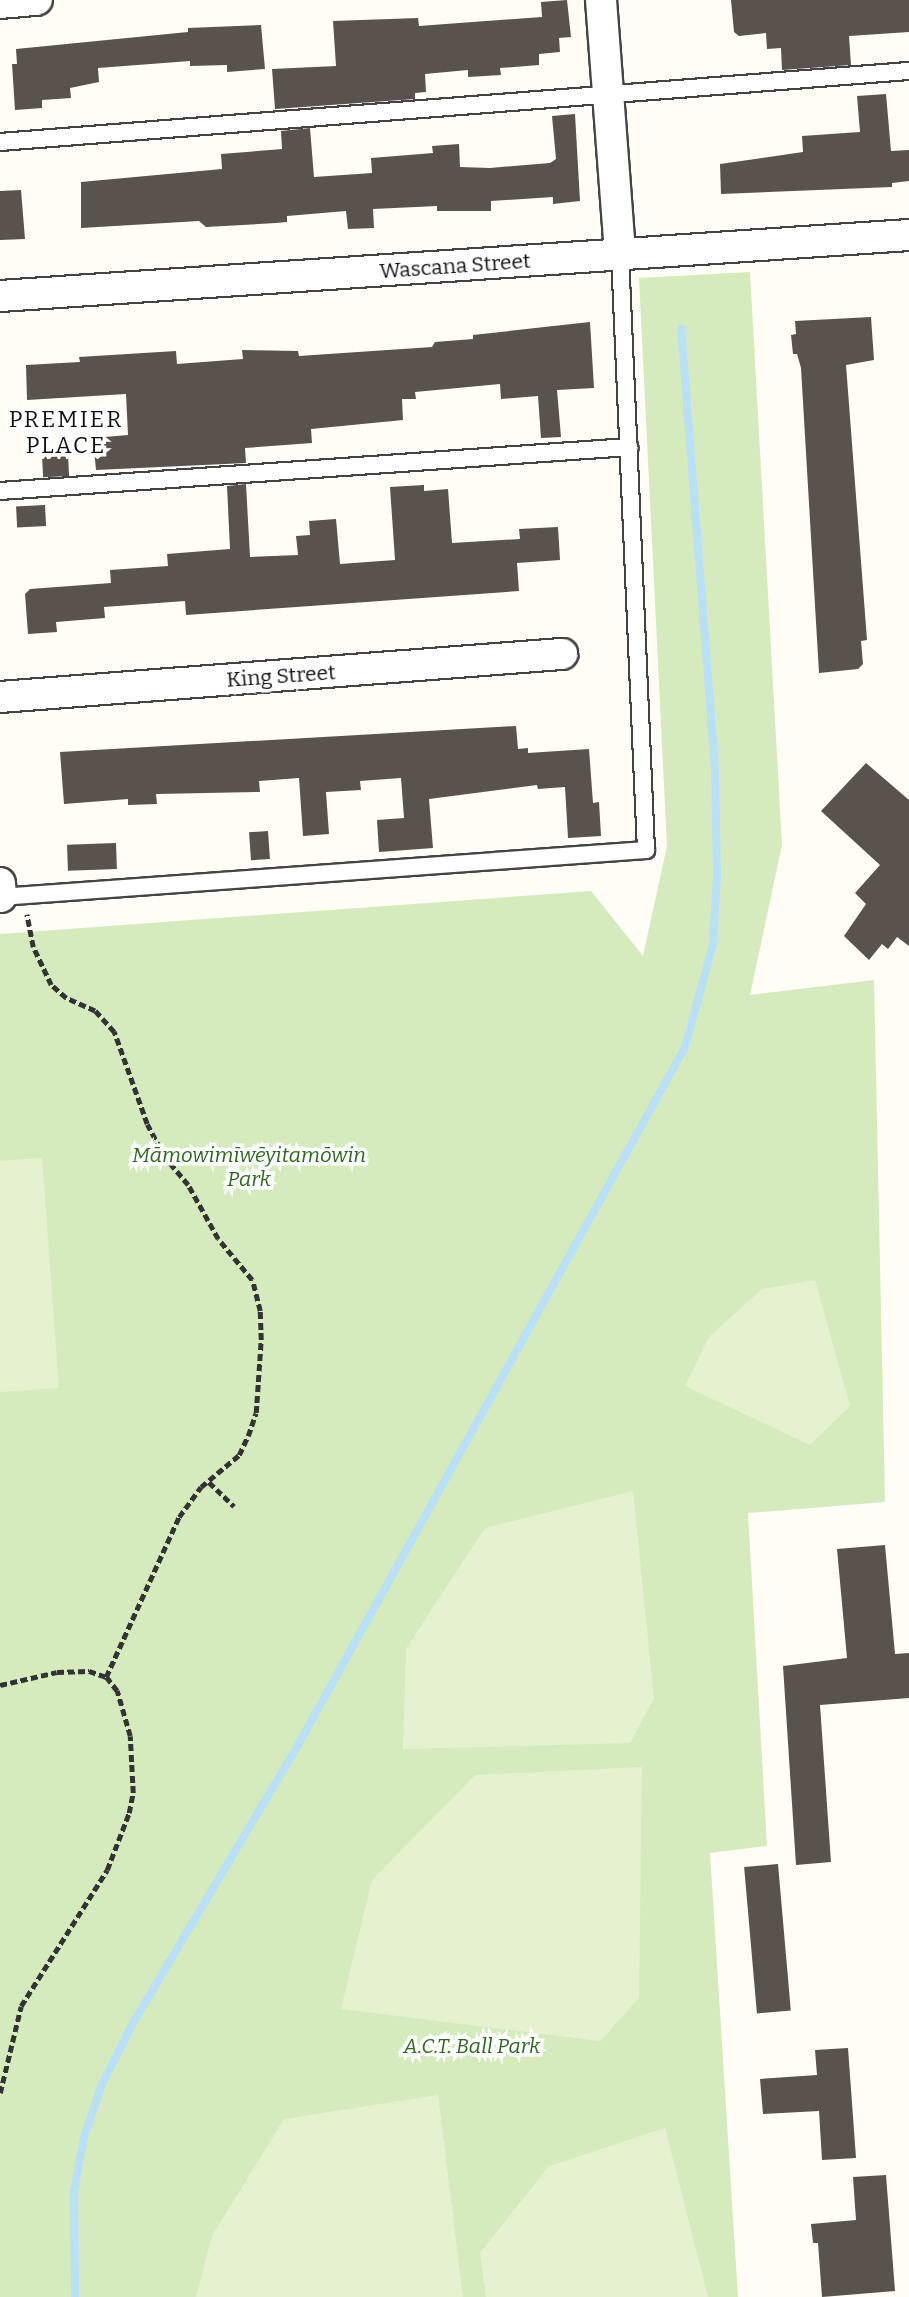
<!DOCTYPE html>
<meta charset="utf-8">
<style>
body{margin:0}
#map{position:relative;width:909px;height:2297px;overflow:hidden;background:#fffdf5;font-family:Bitter,serif}
div>[style]{position:absolute}
.green>*{inset:0;background:#d5ebbd}
.pitch>*{inset:0;background:#e6f2cf}
.stream>*{height:8px;margin:-4px;padding:0 4px;transform-origin:4px;border-radius:4px;background:#b9e0f7}
.building>*{inset:0;background:#5a524d;transform-origin:0 0}
.path>*{height:4.5px;margin-top:-2.25px;transform-origin:0;background:repeating-linear-gradient(90deg,#333 0 7px,transparent 0 10.5px)}
.roads{filter:drop-shadow(2px 0 #444) drop-shadow(-2px 0 #444) drop-shadow(0 2px #444) drop-shadow(0 -2px #444)}
.service>*{height:16px;margin:-8px;padding:0 8px;transform-origin:8px;border-radius:8px;background:#fff}
.minor>*{height:30px;margin:-15px;padding:0 15px;transform-origin:15px;border-radius:15px;background:#fff}
span{translate:-50% -50%;white-space:nowrap;text-align:center;line-height:1.15;-webkit-text-stroke:7px #fff;paint-order:stroke}
.street-label{font-size:21px;color:#111}
.park-label{font-size:21px;color:#2f6b1f;font-style:italic}
.neighbourhood-label{font-size:23px;color:#111;letter-spacing:2px}
</style>
<div id="map">
<div class="green">
<div style="clip-path:polygon(750px 272px,782px 845px,750px 995px,874px 980px,885px 1502px,748px 1513px,767px 1846px,710px 1853px,738px 2297px,0 2297px,0 934px,591px 891px,643px 956px,667px 846px,639px 278px)"></div>
</div>
<div class="pitch">
<div style="clip-path:polygon(42px 1158px,59px 1388px,0 1392px,0 1161px)"></div>
<div style="clip-path:polygon(815px 1280px,850px 1406px,810px 1445px,685px 1386px,709px 1337px,762px 1289px)"></div>
<div style="clip-path:polygon(633px 1491px,654px 1698px,630px 1743px,403px 1749px,406px 1649px,485px 1528px)"></div>
<div style="clip-path:polygon(642px 1767px,639px 1998px,600px 2041px,341px 2009px,372px 1880px,475px 1775px)"></div>
<div style="clip-path:polygon(438px 2095px,463px 2297px,196px 2297px,212px 2236px,284px 2119px)"></div>
<div style="clip-path:polygon(665px 2128px,708px 2297px,486px 2297px,480px 2253px,549px 2166px)"></div>
</div>
<div class="stream">
<div style="left:75px;top:2297px;width:106px;rotate:-90.5deg"></div>
<div style="left:74px;top:2191px;width:55px;rotate:-79.5deg"></div>
<div style="left:84px;top:2137px;width:56px;rotate:-71.2deg"></div>
<div style="left:102px;top:2084px;width:68px;rotate:-63.1deg"></div>
<div style="left:133px;top:2023px;width:313px;rotate:-59.3deg"></div>
<div style="left:293px;top:1754px;width:808px;rotate:-60.99deg"></div>
<div style="left:685px;top:1047px;width:107px;rotate:-74.8deg"></div>
<div style="left:713px;top:944px;width:69px;rotate:-86.7deg"></div>
<div style="left:717px;top:875px;width:106px;rotate:-91.1deg"></div>
<div style="left:715px;top:769px;width:442px;rotate:-94.4deg"></div>
</div>
<div class="building">
<div style="clip-path:polygon(567px 0,571px 37px,559px 38px,560px 52px,539px 54px,539px 65px,500px 68px,501px 75px,468px 77px,468px 70px,425px 74px,426px 92px,415px 93px,415px 99px,275px 109px,272px 69px,336px 66px,333px 21px,418px 18px,419px 26px,542px 17px,541px 2px)"></div>
<div style="clip-path:polygon(731px 0,909px 0,909px 32px,849px 36px,851px 65px,782px 70px,781px 48px,767px 49px,766px 33px,739px 36px,734px 32px)"></div>
<div style="clip-path:polygon(261px 25px,265px 69px,227px 72px,227px 65px,190px 66px,190px 61px,98px 68px,99px 82px,70px 88px,71px 98px,42px 100px,42px 108px,15px 110px,12px 64px,17px 64px,16px 49px,188px 32px,188px 28px)"></div>
<div style="clip-path:polygon(886px 94px,891px 151px,909px 150px,909px 181px,892px 183px,892px 187px,721px 194px,720px 164px,803px 152px,802px 136px,860px 132px,857px 96px)"></div>
<div style="clip-path:polygon(575px 114px,580px 201px,553px 204px,553px 197px,491px 201px,491px 211px,437px 211px,437px 206px,373px 209px,374px 228px,348px 229px,346px 211px,287px 216px,287px 222px,276px 223px,206px 227px,199px 221px,81px 228px,81px 182px,222px 169px,221px 154px,282px 149px,281px 131px,310px 128px,314px 177px,372px 173px,371px 158px,433px 153px,432px 146px,459px 144px,460px 167px,490px 168px,550px 163px,556px 159px,552px 116px)"></div>
<div style="clip-path:polygon(21px 190px,25px 239px,0 240px,0 191px)"></div>
<div style="clip-path:polygon(871px 317px,874px 360px,846px 365px,867px 640px,861px 641px,863px 664px,858px 669px,819px 673px,801px 368px,797px 354px,793px 354px,791px 335px,796px 334px,795px 321px)"></div>
<div style="clip-path:polygon(590px 322px,594px 388px,557px 390px,561px 437px,541px 438px,538px 396px,501px 399px,500px 384px,415px 392px,416px 399px,402px 399px,403px 420px,311px 429px,312px 443px,245px 448px,246px 463px,96px 470px,93px 438px,128px 435px,126px 394px,27px 400px,26px 365px,80px 362px,79px 357px,176px 351px,177px 364px,243px 359px,242px 350px,298px 351px,299px 356px,432px 347px,435px 342px,473px 339px,473px 335px)"></div>
<div style="left:68px;top:455px;width:21px;height:26px;rotate:87deg"></div>
<div style="clip-path:polygon(246px 484px,250px 557px,298px 555px,296px 536px,310px 535px,309px 521px,336px 519px,340px 564px,395px 560px,390px 487px,424px 485px,424px 491px,448px 489px,452px 543px,520px 539px,519px 529px,558px 527px,560px 560px,517px 563px,519px 591px,186px 615px,185px 601px,104px 607px,105px 618px,56px 622px,57px 632px,28px 634px,25px 594px,30px 589px,111px 583px,110px 570px,168px 566px,167px 554px,230px 549px,227px 486px)"></div>
<div style="left:45px;top:505px;width:21px;height:29px;rotate:87deg"></div>
<div style="clip-path:polygon(516px 726px,518px 749px,528px 748px,528px 753px,589px 749px,593px 803px,599px 802px,601px 836px,568px 838px,565px 787px,538px 789px,537px 785px,429px 799px,433px 848px,379px 852px,377px 820px,404px 818px,401px 778px,360px 781px,361px 790px,326px 792px,329px 834px,303px 836px,299px 778px,259px 781px,260px 792px,156px 794px,157px 804px,128px 805px,128px 799px,64px 804px,60px 752px)"></div>
<div style="clip-path:polygon(866px 763px,909px 800px,909px 946px,897px 937px,888px 949px,882px 944px,869px 960px,844px 936px,866px 904px,855px 893px,880px 865px,821px 811px)"></div>
<div style="left:268px;top:831px;width:28px;height:19px;rotate:86deg"></div>
<div style="left:116px;top:843px;width:26px;height:49px;rotate:88deg"></div>
<div style="clip-path:polygon(885px 1545px,895px 1654px,909px 1653px,909px 1698px,820px 1705px,831px 1862px,796px 1865px,783px 1666px,847px 1658px,837px 1549px)"></div>
<div style="left:778px;top:1864px;width:147px;height:34px;rotate:85deg"></div>
<div style="clip-path:polygon(848px 2048px,856px 2158px,822px 2160px,819px 2111px,763px 2114px,760px 2079px,817px 2075px,815px 2050px)"></div>
<div style="clip-path:polygon(886px 2175px,895px 2291px,822px 2297px,818px 2243px,813px 2243px,811px 2224px,856px 2220px,853px 2177px)"></div>
</div>
<div class="path">
<div style="left:209px;top:1482px;width:35px;rotate:44deg"></div>
<div style="left:0;top:1685px;width:58px;rotate:-12.8deg"></div>
<div style="left:57px;top:1672px;width:32px;rotate:-2deg"></div>
<div style="left:89px;top:1671px;width:18px;rotate:19deg"></div>
<div style="left:0;top:2093px;width:89px;rotate:-76.4deg"></div>
<div style="left:21px;top:2006px;width:161px;rotate:-57.7deg"></div>
<div style="left:107px;top:1870px;width:61px;rotate:-68.9deg"></div>
<div style="left:129px;top:1813px;width:20px;rotate:-79deg"></div>
<div style="left:133px;top:1793px;width:57px;rotate:-93deg"></div>
<div style="left:130px;top:1736px;width:47px;rotate:-106.1deg"></div>
<div style="left:117px;top:1691px;width:18px;rotate:-128deg"></div>
<div style="left:106px;top:1677px;width:176px;rotate:-65.5deg"></div>
<div style="left:179px;top:1517px;width:37px;rotate:-54deg"></div>
<div style="left:201px;top:1487px;width:50px;rotate:-40.1deg"></div>
<div style="left:239px;top:1455px;width:21px;rotate:-65deg"></div>
<div style="left:248px;top:1436px;width:24px;rotate:-71deg"></div>
<div style="left:256px;top:1413px;width:73px;rotate:-86.1deg"></div>
<div style="left:261px;top:1340px;width:29px;rotate:-92deg"></div>
<div style="left:260px;top:1311px;width:32px;rotate:-104deg"></div>
<div style="left:252px;top:1280px;width:53px;rotate:-129.7deg"></div>
<div style="left:218px;top:1239px;width:62px;rotate:-119.1deg"></div>
<div style="left:188px;top:1185px;width:35px;rotate:-130deg"></div>
<div style="left:165px;top:1158px;width:38px;rotate:-118deg"></div>
<div style="left:147px;top:1124px;width:98px;rotate:-109.7deg"></div>
<div style="left:114px;top:1032px;width:28px;rotate:-132deg"></div>
<div style="left:95px;top:1011px;width:32px;rotate:-156deg"></div>
<div style="left:66px;top:998px;width:20px;rotate:-139deg"></div>
<div style="left:51px;top:985px;width:42px;rotate:-115.3deg"></div>
<div style="left:33px;top:947px;width:33px;rotate:-101deg"></div>
</div>
<div class="roads">
<div class="service">
<div style="left:0;top:142px;width:912px;rotate:-4.47deg"></div>
<div style="left:0;top:491px;width:631px;rotate:-4deg"></div>
<div style="left:0;top:897px;width:648px;rotate:-4.16deg"></div>
<div style="left:646px;top:850px;width:596px;rotate:-92.5deg"></div>
</div>
<div class="minor">
<div style="left:601px;top:0;width:256px;rotate:85.7deg"></div>
<div style="left:0;top:3px;width:37px;rotate:-5deg"></div>
<div style="left:0;top:296px;width:911px;rotate:-3.84deg"></div>
<div style="left:0;top:697px;width:564px;rotate:-4.38deg"></div>
<div style="left:0;top:883px;width:14px;rotate:86deg"></div>
</div>
</div>
<div class="street-label">
<span style="left:455px;top:266px;rotate:-4deg">Wascana Street</span>
<span style="left:281px;top:676px;rotate:-4deg">King Street</span>
</div>
<div class="park-label">
<span style="left:249px;top:1167px">Māmowimīwēyitamōwin<br>Park</span>
<span style="left:472px;top:2046px">A.C.T. Ball Park</span>
</div>
<div class="neighbourhood-label">
<span style="left:66px;top:432px">PREMIER<br>PLACE</span>
</div>
</div>
